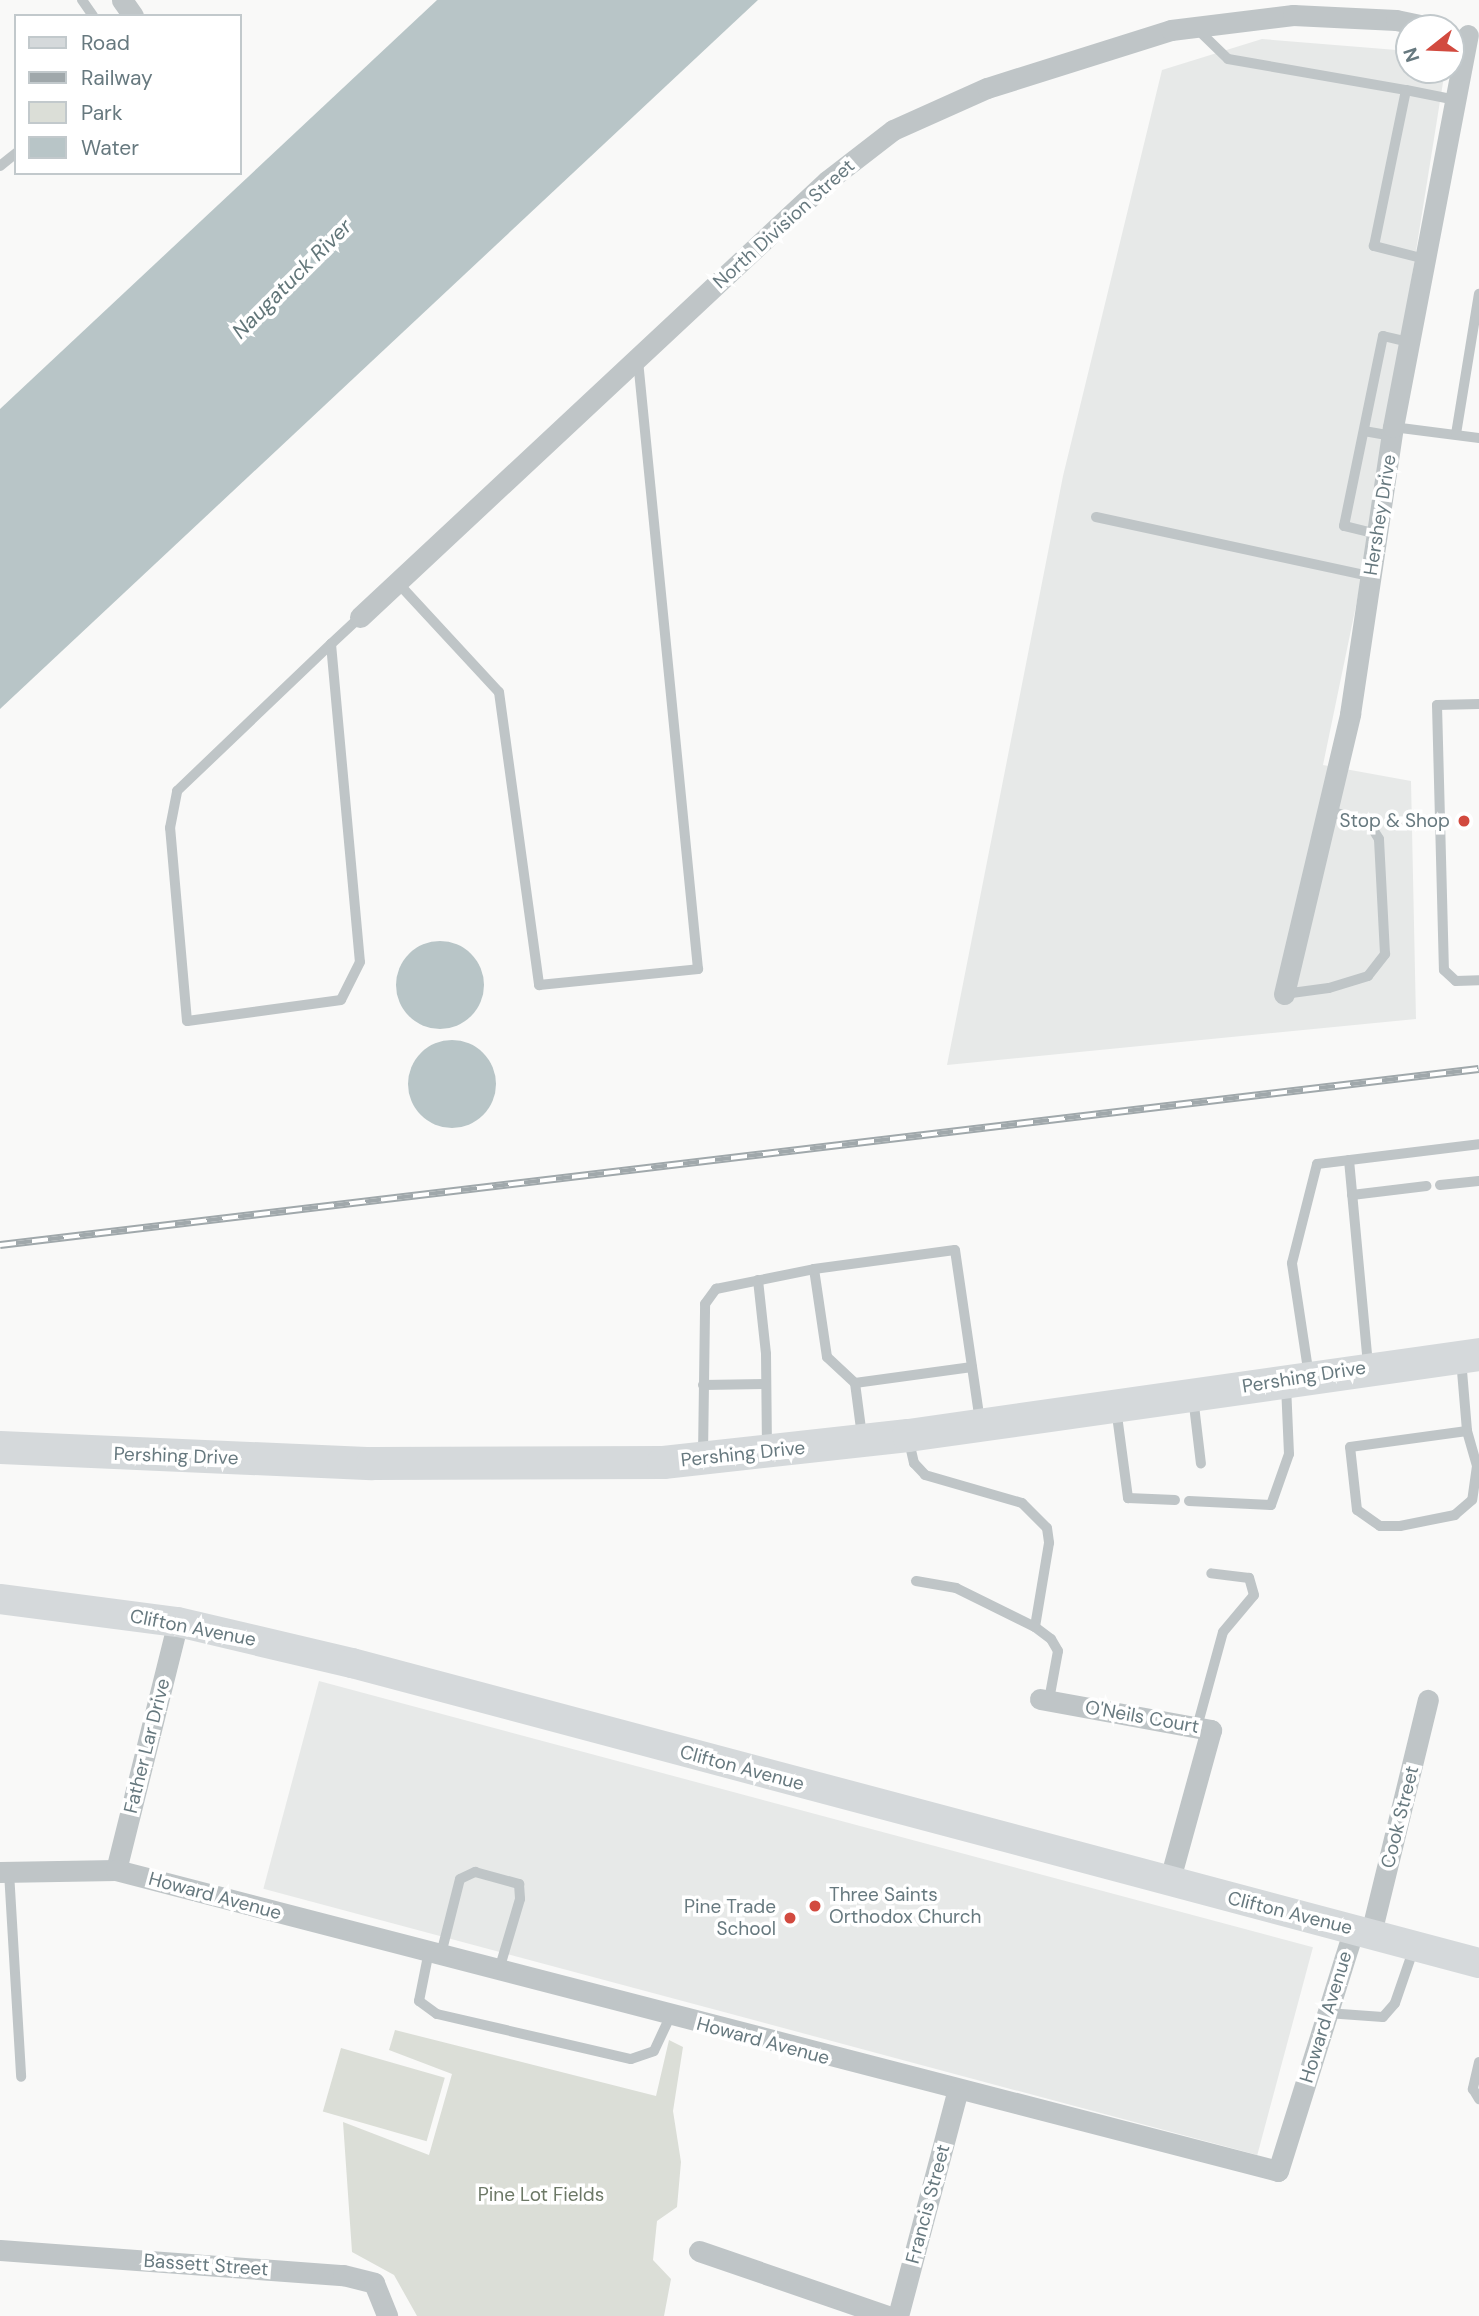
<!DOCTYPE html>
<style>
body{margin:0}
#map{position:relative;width:1479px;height:2316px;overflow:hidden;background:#f9f9f8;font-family:"DM Sans",sans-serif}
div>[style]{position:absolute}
.built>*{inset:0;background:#e7e9e8;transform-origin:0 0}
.green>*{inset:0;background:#dbded7;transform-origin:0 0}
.water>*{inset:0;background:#b8c5c7}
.round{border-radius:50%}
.service>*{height:10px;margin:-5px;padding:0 5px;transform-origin:5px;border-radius:5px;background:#bfc5c7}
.minor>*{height:21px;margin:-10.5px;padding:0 10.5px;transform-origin:10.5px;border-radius:10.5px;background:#bfc5c7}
.secondary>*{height:30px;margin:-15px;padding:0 15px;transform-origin:15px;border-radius:15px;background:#d5d9db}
.primary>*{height:33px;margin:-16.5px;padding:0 16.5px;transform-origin:16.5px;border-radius:16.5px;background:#d5d9db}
.rail>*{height:8px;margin-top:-4px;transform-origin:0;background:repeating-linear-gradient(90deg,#fff 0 16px,#a0a8ab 0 32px);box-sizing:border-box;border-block:2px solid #a0a8ab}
.dots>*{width:19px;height:19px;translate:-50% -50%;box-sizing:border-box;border:4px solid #fff;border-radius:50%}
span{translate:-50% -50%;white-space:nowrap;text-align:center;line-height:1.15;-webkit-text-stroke:7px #fff;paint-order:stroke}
.street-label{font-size:19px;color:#67797f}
.poi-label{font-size:19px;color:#67797f}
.right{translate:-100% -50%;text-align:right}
.left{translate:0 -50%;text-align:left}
.park-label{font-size:19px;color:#6c7866}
.water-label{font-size:21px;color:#627679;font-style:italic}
.legend{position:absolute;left:14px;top:14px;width:228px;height:161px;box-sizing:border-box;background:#fff;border:2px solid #c2c9cc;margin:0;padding:9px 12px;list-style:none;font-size:21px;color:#67797f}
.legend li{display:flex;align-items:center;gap:14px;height:35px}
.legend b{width:35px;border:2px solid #c2c9cc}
.north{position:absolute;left:1395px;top:14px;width:70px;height:70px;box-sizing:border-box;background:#fff;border:2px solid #c2c9cc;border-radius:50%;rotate:252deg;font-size:19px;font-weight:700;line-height:28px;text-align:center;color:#67797f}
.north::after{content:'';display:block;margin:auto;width:24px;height:32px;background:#d24a3f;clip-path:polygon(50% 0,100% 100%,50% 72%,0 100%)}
</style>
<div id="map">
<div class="built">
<div style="clip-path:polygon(1262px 39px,1409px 51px,1409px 70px,1445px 70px,1370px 538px,1323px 765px,1411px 781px,1416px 1019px,947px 1065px,1063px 476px,1162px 70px)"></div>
<div style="left:319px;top:1681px;width:1029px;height:215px;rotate:15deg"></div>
</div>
<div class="green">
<div style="clip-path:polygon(395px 2030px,656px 2096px,669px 2040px,683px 2047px,673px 2111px,681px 2162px,677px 2207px,657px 2221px,653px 2260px,671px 2279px,664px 2316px,417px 2316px,394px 2275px,352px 2252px,343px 2122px,429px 2155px,452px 2074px,389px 2050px)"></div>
<div style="left:341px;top:2048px;width:108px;height:66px;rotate:16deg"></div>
</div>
<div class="water">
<div style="clip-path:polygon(437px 0,758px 0,0 709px,0 409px)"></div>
<div class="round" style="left:396px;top:941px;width:88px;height:88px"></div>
<div class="round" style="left:408px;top:1040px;width:88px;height:88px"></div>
</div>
<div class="service">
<div style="left:82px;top:0;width:19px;rotate:55deg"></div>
<div style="left:1195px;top:27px;width:46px;rotate:44.1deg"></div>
<div style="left:1228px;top:59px;width:181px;rotate:9.9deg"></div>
<div style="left:0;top:166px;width:21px;rotate:-39deg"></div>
<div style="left:1425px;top:259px;width:53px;rotate:-165.7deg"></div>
<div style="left:1374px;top:246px;width:159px;rotate:-78.4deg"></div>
<div style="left:1406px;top:90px;width:51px;rotate:11.3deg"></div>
<div style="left:1393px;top:427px;width:87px;rotate:7.3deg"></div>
<div style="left:1364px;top:431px;width:29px;rotate:10deg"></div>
<div style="left:1456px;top:434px;width:142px;rotate:-80.7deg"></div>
<div style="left:1096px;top:517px;width:280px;rotate:12.2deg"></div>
<div style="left:1377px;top:534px;width:34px;rotate:-166deg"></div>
<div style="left:1344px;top:526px;width:194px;rotate:-78.4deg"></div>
<div style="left:1383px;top:336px;width:28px;rotate:13deg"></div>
<div style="left:397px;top:582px;width:150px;rotate:47.2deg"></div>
<div style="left:499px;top:692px;width:296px;rotate:82.2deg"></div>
<div style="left:539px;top:985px;width:160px;rotate:-5.7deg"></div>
<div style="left:698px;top:969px;width:612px;rotate:-95.63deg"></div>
<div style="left:331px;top:644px;width:319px;rotate:84.8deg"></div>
<div style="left:360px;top:962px;width:42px;rotate:116.6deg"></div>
<div style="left:341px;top:1000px;width:155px;rotate:172.2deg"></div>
<div style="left:187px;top:1021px;width:194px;rotate:-95deg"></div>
<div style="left:170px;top:828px;width:38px;rotate:-79deg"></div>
<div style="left:177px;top:791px;width:213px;rotate:-43.7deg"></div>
<div style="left:331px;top:644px;width:40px;rotate:-43deg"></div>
<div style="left:1479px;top:704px;width:42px;rotate:178.6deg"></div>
<div style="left:1437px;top:705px;width:265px;rotate:88.5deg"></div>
<div style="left:1444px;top:970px;width:16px;rotate:43deg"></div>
<div style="left:1456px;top:981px;width:23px;rotate:-2deg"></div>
<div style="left:1284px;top:994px;width:45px;rotate:-7.6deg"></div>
<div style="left:1329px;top:988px;width:41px;rotate:-17.1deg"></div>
<div style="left:1368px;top:976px;width:28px;rotate:-52deg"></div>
<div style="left:1385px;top:954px;width:115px;rotate:-93deg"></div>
<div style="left:1379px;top:839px;width:19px;rotate:-122deg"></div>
<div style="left:1369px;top:823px;width:44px;rotate:-162.8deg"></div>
<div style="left:1349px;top:1160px;width:207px;rotate:84.7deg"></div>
<div style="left:1440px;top:1185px;width:39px;rotate:-6deg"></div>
<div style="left:1352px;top:1195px;width:75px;rotate:-6.9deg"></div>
<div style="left:814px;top:1269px;width:89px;rotate:81.6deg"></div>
<div style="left:827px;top:1357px;width:38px;rotate:43deg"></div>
<div style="left:855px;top:1383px;width:118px;rotate:-7.8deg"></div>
<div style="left:758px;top:1280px;width:74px;rotate:83.8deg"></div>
<div style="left:766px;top:1354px;width:92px;rotate:89.4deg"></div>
<div style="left:1461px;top:1359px;width:72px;rotate:85.2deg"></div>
<div style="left:1467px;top:1431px;width:36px;rotate:74deg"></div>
<div style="left:1477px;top:1466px;width:34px;rotate:98deg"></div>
<div style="left:1472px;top:1500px;width:23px;rotate:139deg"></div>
<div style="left:1455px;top:1515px;width:56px;rotate:168.7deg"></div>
<div style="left:1400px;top:1526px;width:20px;rotate:180deg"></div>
<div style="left:1380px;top:1526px;width:28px;rotate:-145deg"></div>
<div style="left:1357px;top:1510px;width:63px;rotate:-96.3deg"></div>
<div style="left:1350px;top:1447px;width:118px;rotate:-7.8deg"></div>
<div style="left:1309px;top:1376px;width:114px;rotate:-98.6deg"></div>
<div style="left:1292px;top:1263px;width:102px;rotate:-75.8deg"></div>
<div style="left:1317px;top:1164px;width:163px;rotate:-7deg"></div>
<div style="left:855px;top:1383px;width:53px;rotate:82.5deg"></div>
<div style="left:703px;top:1385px;width:63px;rotate:-0.9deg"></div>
<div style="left:1193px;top:1397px;width:67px;rotate:83.2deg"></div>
<div style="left:1116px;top:1408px;width:91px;rotate:82.4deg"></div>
<div style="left:1128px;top:1498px;width:47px;rotate:2.4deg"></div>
<div style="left:908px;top:1437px;width:27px;rotate:77deg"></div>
<div style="left:914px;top:1463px;width:16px;rotate:47deg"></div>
<div style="left:925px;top:1475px;width:101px;rotate:16.1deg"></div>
<div style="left:1022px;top:1503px;width:35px;rotate:45deg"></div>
<div style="left:1047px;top:1528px;width:15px;rotate:82deg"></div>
<div style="left:1049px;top:1543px;width:85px;rotate:99.5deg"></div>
<div style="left:1035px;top:1627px;width:20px;rotate:37deg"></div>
<div style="left:1051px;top:1639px;width:14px;rotate:60deg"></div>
<div style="left:1058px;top:1651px;width:50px;rotate:100.4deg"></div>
<div style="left:703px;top:1455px;width:151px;rotate:-89.2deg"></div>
<div style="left:705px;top:1304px;width:19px;rotate:-54deg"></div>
<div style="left:716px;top:1289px;width:100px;rotate:-11.5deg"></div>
<div style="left:814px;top:1269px;width:142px;rotate:-7.7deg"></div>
<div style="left:955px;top:1250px;width:174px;rotate:81.7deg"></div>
<div style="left:1189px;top:1501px;width:82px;rotate:2.8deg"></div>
<div style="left:1271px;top:1505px;width:54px;rotate:-70.6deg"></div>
<div style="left:1289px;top:1454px;width:70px;rotate:-92.5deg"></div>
<div style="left:916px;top:1581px;width:41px;rotate:9.9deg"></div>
<div style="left:956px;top:1588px;width:88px;rotate:26.3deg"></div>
<div style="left:1197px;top:1727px;width:98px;rotate:-74.7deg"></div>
<div style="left:1223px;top:1632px;width:48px;rotate:-50deg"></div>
<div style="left:1254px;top:1595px;width:18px;rotate:-106deg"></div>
<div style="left:1249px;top:1578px;width:38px;rotate:-173deg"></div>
<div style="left:9px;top:1872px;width:205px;rotate:86.6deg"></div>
<div style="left:429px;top:1951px;width:51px;rotate:101.3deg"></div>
<div style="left:419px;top:2001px;width:22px;rotate:36deg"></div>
<div style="left:437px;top:2014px;width:199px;rotate:13.1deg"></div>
<div style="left:631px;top:2059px;width:24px;rotate:-19deg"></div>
<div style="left:654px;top:2051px;width:38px;rotate:-65deg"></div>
<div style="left:441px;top:1954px;width:77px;rotate:-75.8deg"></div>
<div style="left:460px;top:1879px;width:17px;rotate:-25deg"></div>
<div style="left:475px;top:1872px;width:46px;rotate:15.3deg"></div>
<div style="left:519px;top:1884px;width:15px;rotate:86deg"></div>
<div style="left:520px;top:1899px;width:74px;rotate:106.5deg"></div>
<div style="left:1327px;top:2013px;width:56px;rotate:4.1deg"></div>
<div style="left:1383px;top:2017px;width:18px;rotate:-49deg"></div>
<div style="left:1395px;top:2003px;width:58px;rotate:-70.9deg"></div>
<div style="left:1479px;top:2062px;width:28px;rotate:103deg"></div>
<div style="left:1473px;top:2089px;width:12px;rotate:59deg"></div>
</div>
<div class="minor">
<div style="left:122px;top:0;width:19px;rotate:55deg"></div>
<div style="left:360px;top:617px;width:639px;rotate:-43.03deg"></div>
<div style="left:827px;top:181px;width:83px;rotate:-37.7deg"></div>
<div style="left:893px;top:130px;width:103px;rotate:-24.1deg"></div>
<div style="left:987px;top:88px;width:193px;rotate:-17.5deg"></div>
<div style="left:1171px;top:30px;width:123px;rotate:-7deg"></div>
<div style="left:1293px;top:15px;width:103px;rotate:2.8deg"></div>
<div style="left:1396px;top:20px;width:39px;rotate:12deg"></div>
<div style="left:1284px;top:994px;width:288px;rotate:-76.7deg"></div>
<div style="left:1350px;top:714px;width:290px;rotate:-81.5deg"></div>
<div style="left:1393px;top:427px;width:399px;rotate:-79.2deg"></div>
<div style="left:1040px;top:1699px;width:174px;rotate:10.3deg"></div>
<div style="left:1211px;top:1730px;width:159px;rotate:105.4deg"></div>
<div style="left:116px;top:1870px;width:256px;rotate:-76deg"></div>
<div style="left:0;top:1872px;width:116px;rotate:-1deg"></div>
<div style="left:116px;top:1870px;width:1200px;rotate:14.52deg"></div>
<div style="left:1278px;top:2171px;width:254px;rotate:-72.6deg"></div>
<div style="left:1371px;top:1933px;width:240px;rotate:-76.3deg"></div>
<div style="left:0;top:2250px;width:344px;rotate:4.2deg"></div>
<div style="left:343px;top:2275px;width:32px;rotate:14deg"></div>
<div style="left:374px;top:2283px;width:35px;rotate:68deg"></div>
<div style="left:699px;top:2251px;width:200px;rotate:19deg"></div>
<div style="left:898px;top:2316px;width:232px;rotate:-75.2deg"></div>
</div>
<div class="secondary">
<div style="left:0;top:1599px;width:179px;rotate:7.4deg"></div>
<div style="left:178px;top:1622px;width:179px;rotate:13.3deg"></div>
<div style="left:352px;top:1663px;width:1166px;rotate:14.91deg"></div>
</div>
<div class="primary">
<div style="left:0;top:1447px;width:372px;rotate:2.5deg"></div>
<div style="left:372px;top:1463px;width:291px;rotate:-0.2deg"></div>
<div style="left:663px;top:1462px;width:246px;rotate:-6.3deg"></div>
<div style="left:908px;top:1435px;width:577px;rotate:-8.07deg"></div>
</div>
<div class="rail">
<div style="left:0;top:1245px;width:1489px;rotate:-6.79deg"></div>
</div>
<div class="dots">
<div style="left:1464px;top:821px;background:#d24a3f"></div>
<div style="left:815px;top:1906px;background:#d24a3f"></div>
<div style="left:790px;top:1918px;background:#d24a3f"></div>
</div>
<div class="street-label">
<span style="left:784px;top:224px;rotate:-42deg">North Division Street</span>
<span style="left:1380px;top:515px;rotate:-81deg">Hershey Drive</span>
<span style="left:1304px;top:1377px;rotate:-9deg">Pershing Drive</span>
<span style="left:743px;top:1454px;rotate:-6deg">Pershing Drive</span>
<span style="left:176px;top:1456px;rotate:2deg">Pershing Drive</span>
<span style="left:193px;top:1628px;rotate:11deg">Clifton Avenue</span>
<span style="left:1142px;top:1717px;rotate:10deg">O'Neils Court</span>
<span style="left:147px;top:1746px;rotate:-76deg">Father Lar Drive</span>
<span style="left:742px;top:1768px;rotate:15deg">Clifton Avenue</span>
<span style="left:1400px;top:1817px;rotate:-76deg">Cook Street</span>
<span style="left:215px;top:1896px;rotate:15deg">Howard Avenue</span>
<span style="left:1290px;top:1913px;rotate:14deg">Clifton Avenue</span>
<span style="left:1326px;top:2017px;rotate:-73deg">Howard Avenue</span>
<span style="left:763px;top:2041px;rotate:15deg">Howard Avenue</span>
<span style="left:928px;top:2204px;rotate:-75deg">Francis Street</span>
<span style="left:206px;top:2265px;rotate:4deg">Bassett Street</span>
</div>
<div class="poi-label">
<span class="right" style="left:1450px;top:821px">Stop &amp; Shop</span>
<span class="left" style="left:829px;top:1906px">Three Saints<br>Orthodox Church</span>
<span class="right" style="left:776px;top:1918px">Pine Trade<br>School</span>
</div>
<div class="park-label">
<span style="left:541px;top:2195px">Pine Lot Fields</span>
</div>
<div class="water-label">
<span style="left:292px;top:279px;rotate:-45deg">Naugatuck River</span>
</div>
<ul class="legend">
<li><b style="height:9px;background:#d5d9db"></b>Road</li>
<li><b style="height:9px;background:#a0a8ab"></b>Railway</li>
<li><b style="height:19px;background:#dbded7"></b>Park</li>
<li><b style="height:19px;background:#b8c5c7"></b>Water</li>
</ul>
<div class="north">N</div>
</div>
